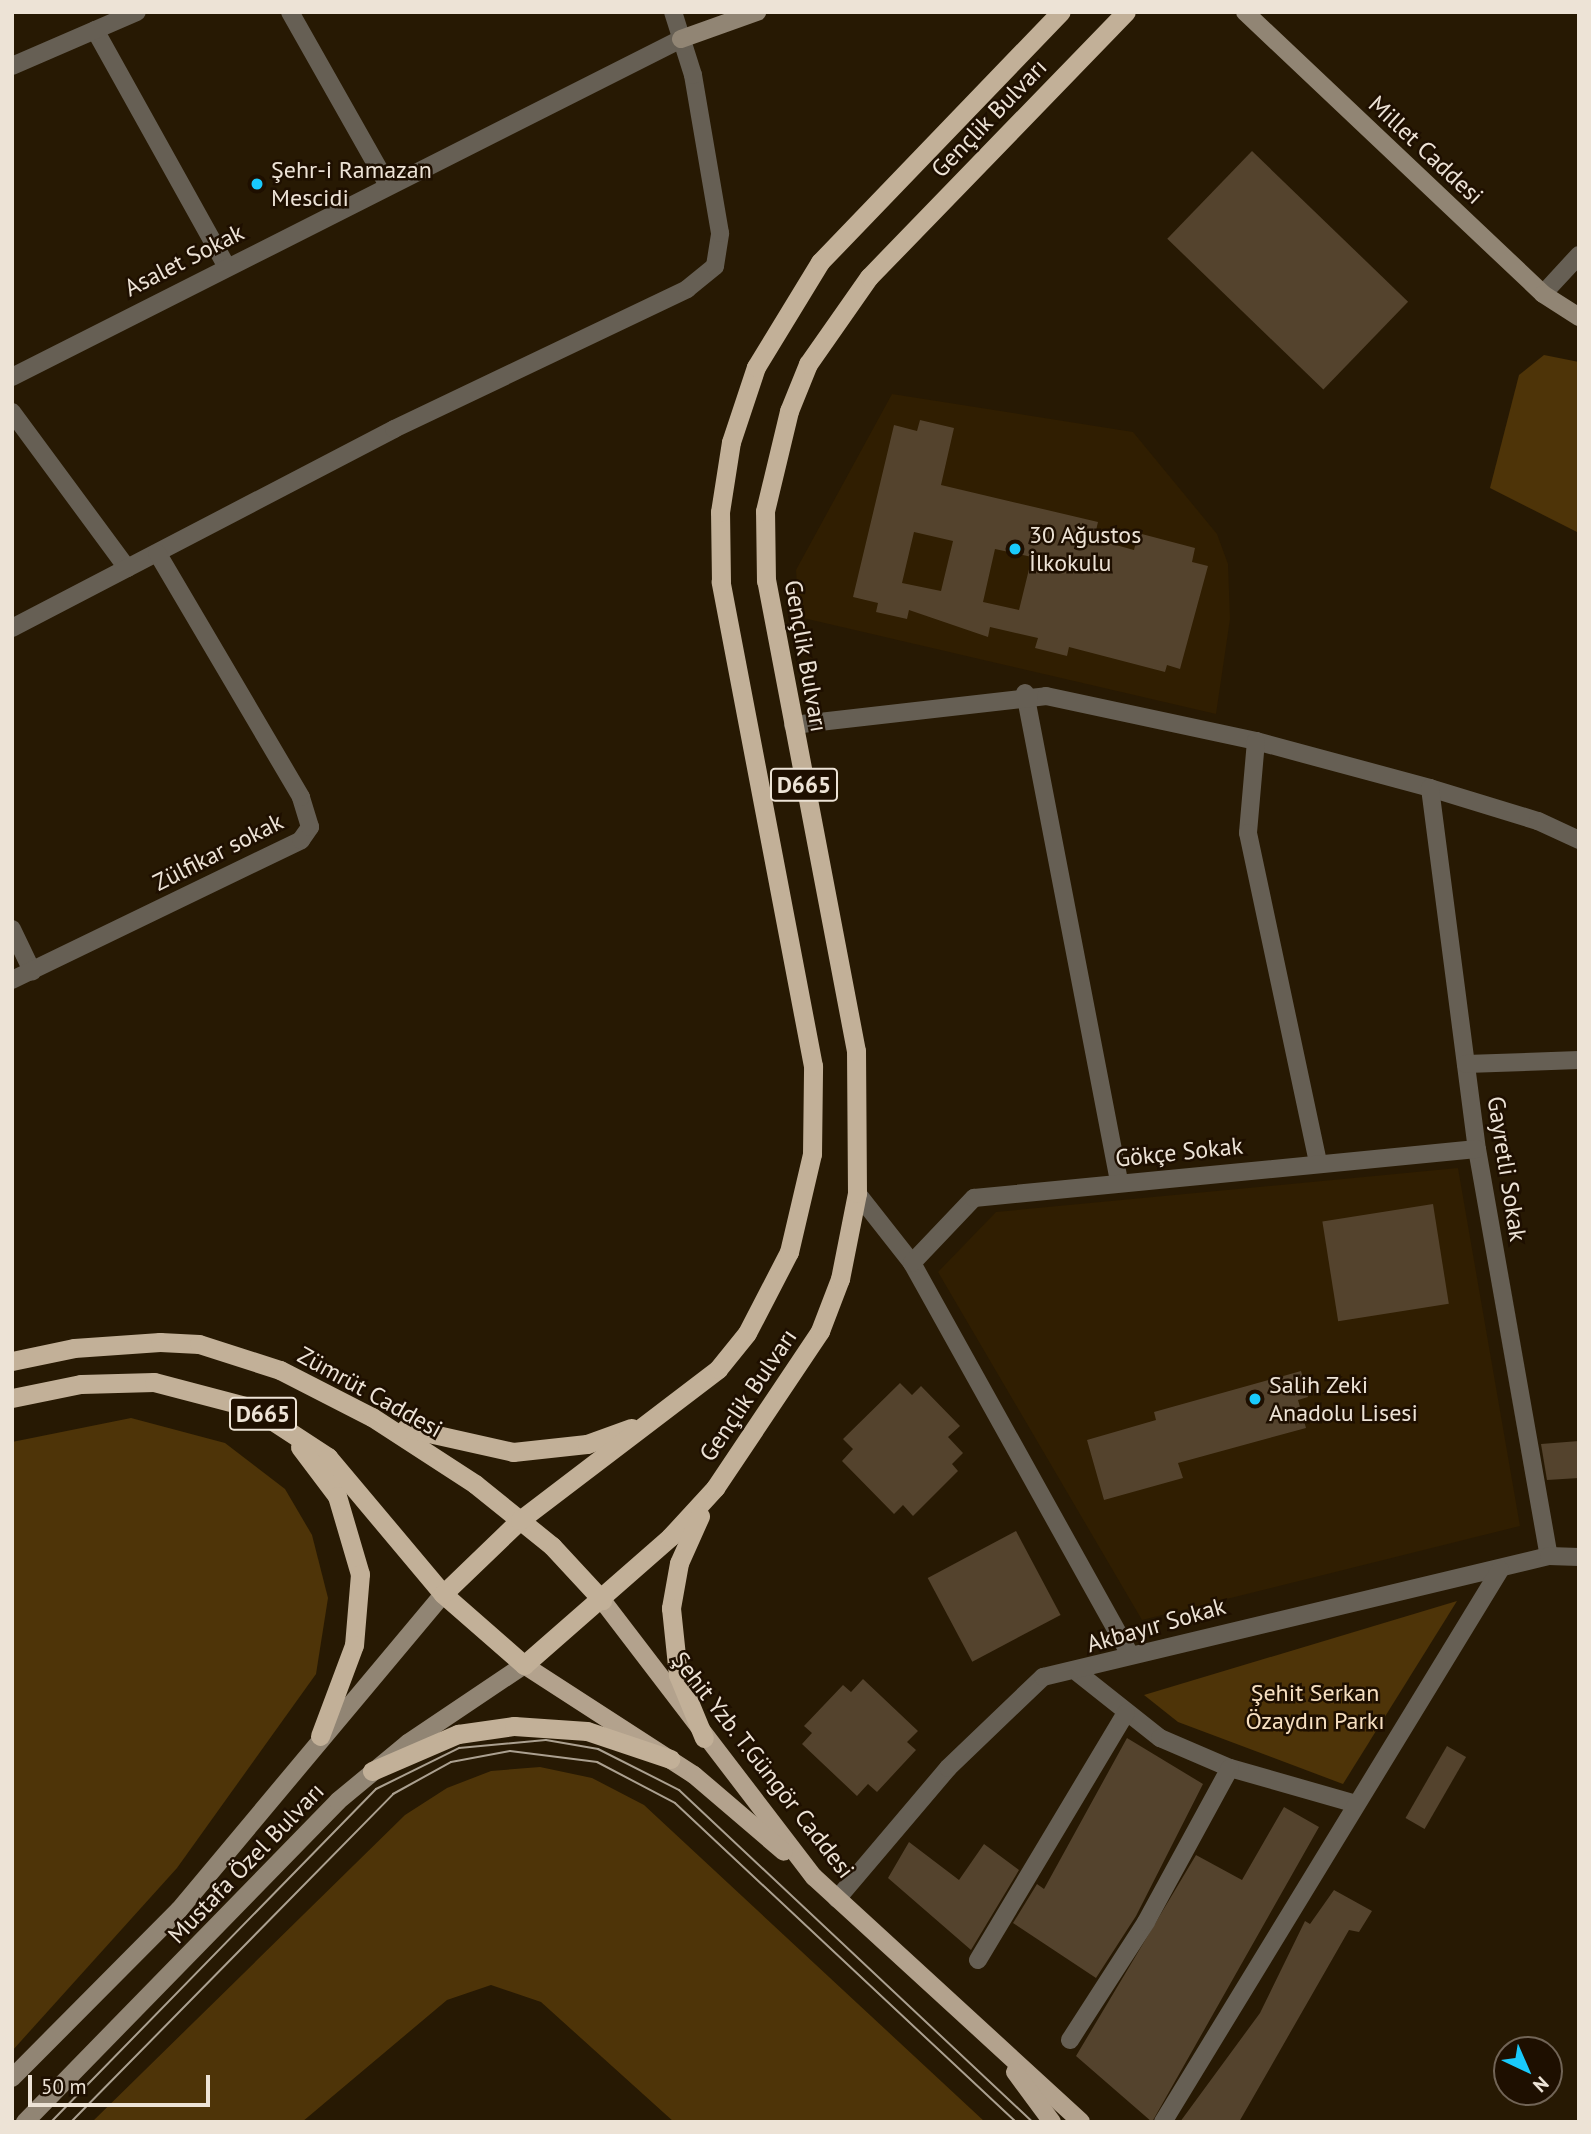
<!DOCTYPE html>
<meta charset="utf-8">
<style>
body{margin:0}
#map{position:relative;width:1591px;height:2134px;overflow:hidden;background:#271903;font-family:"PT Sans",sans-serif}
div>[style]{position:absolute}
.built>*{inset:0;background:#301e01}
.green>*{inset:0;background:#4e3408}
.building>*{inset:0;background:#54432d;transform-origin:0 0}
.minor>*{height:18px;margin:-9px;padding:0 9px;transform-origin:9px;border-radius:9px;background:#665f54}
.secondary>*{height:18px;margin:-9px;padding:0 9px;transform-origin:9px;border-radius:9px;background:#918574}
.primary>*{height:18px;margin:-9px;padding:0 9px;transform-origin:9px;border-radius:9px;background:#b3a28d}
.trunk>*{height:19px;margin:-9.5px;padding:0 9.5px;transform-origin:9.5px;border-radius:9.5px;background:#c2b098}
.tram>*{height:2px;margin:-1px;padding:0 1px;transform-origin:1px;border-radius:1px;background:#aba090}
.dots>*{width:19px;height:19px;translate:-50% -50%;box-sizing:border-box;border:4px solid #1e0f00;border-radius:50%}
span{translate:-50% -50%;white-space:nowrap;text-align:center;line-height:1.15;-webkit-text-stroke:5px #1e0f00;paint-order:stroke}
.shield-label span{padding:2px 5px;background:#1e0f00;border:2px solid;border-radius:5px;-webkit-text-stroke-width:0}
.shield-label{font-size:23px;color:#ede3d6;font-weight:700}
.street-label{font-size:24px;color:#ede3d6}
.poi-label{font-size:24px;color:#ede3d6}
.left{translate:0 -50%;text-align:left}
.park-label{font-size:24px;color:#f7e0c1}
.frame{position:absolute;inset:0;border:14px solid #ede3d6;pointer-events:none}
.north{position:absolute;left:1493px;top:2036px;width:70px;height:70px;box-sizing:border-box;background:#1e0f00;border:2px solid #716456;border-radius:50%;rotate:136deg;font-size:19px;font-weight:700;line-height:28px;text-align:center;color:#ede3d6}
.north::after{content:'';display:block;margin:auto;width:24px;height:32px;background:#19cafc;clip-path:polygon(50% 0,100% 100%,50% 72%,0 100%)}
.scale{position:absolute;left:28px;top:2075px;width:182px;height:32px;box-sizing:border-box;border:4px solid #ede3d6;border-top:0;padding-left:9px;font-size:21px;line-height:24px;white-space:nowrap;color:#ede3d6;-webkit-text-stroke:5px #1e0f00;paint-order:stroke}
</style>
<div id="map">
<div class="built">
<div style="clip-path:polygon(892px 394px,1133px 432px,1217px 534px,1228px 564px,1230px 619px,1216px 714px,799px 617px,796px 570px)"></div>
<div style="clip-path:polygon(1458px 1168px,1520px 1526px,1142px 1620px,938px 1272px,996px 1212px)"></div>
</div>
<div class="green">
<div style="clip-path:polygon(1544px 355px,1579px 362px,1579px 533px,1490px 488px,1519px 375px)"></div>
<div style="clip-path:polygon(131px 1418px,225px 1443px,285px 1489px,312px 1535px,328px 1598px,316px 1674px,177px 1868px,12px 2051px,12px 1442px)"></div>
<div style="clip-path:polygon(1457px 1601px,1343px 1784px,1178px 1722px,1144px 1695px)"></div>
<div style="clip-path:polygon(540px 1767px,592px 1778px,644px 1805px,985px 2122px,674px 2122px,541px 2002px,491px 1985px,447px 2000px,302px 2122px,92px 2122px,405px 1815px,447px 1788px,491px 1771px)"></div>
</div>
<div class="building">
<div style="left:1252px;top:151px;width:217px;height:122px;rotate:44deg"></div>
<div style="clip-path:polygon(evenodd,920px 420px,954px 428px,941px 485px,1098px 522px,1094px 539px,1134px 550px,1138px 533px,1195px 548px,1192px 562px,1208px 566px,1180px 669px,1167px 665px,1165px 672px,1069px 647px,1067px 656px,1035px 648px,1038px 638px,990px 627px,988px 637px,909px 610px,907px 619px,876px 612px,878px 603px,853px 597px,894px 425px,917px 431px,920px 420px,914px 532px,953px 541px,941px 591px,902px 583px,914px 532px,920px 420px,995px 549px,1032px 557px,1019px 610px,983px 602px,995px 549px)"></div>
<div style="left:1433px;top:1204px;width:101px;height:112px;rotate:81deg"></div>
<div style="clip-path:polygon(1301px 1371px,1308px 1397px,1298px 1400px,1306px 1428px,1178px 1463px,1183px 1478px,1104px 1500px,1087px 1440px,1156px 1420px,1154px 1412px)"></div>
<div style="clip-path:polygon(900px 1383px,912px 1395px,921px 1386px,960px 1426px,948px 1437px,963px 1453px,952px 1464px,958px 1471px,913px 1516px,903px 1505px,894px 1514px,842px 1461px,853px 1449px,843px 1439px)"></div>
<div style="clip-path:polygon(1579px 1441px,1579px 1478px,1547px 1480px,1541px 1444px)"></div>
<div style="left:1016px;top:1531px;width:95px;height:100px;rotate:62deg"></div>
<div style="clip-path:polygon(863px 1679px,918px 1731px,907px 1742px,916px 1750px,877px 1792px,868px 1784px,857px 1796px,802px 1744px,812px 1733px,804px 1726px,843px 1685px,851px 1692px)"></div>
<div style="clip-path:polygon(1127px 1738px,1203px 1784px,1136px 1916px,1096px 1978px,1013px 1923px,1037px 1884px,1044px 1889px)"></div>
<div style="left:1447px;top:1746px;width:22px;height:83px;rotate:30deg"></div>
<div style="clip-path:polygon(1284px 1807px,1319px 1827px,1152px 2122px,1076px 2056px,1196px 1855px,1242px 1880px)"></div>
<div style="clip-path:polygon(909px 1842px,959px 1880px,984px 1844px,1019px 1870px,971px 1950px,888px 1878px)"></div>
<div style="clip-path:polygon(1334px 1890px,1372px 1911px,1359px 1932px,1349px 1930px,1239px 2122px,1180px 2122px,1260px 2013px,1305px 1921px,1310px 1924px)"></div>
</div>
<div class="minor">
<div style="left:290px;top:12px;width:199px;rotate:60.5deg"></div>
<div style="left:95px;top:30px;width:269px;rotate:60.9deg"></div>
<div style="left:12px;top:66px;width:136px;rotate:-23.4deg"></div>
<div style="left:1543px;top:294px;width:53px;rotate:-47.3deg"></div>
<div style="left:12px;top:377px;width:750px;rotate:-26.8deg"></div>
<div style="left:12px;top:412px;width:194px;rotate:53.6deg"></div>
<div style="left:12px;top:628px;width:431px;rotate:-27.5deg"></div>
<div style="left:394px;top:429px;width:325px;rotate:-25.5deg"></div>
<div style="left:687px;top:289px;width:36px;rotate:-39deg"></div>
<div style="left:715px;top:266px;width:33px;rotate:-81deg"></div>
<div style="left:720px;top:233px;width:160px;rotate:-99.7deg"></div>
<div style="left:693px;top:75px;width:66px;rotate:-107.6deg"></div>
<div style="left:1025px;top:693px;width:499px;rotate:79.1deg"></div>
<div style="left:793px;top:725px;width:255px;rotate:-6.5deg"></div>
<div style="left:1046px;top:696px;width:215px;rotate:12.1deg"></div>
<div style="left:1256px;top:741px;width:180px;rotate:15.1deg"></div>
<div style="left:1430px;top:788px;width:113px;rotate:17deg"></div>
<div style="left:1538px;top:821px;width:45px;rotate:24.9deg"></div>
<div style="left:1256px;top:741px;width:92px;rotate:95deg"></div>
<div style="left:1248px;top:833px;width:337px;rotate:78deg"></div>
<div style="left:1430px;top:788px;width:364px;rotate:82.6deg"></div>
<div style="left:1477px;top:1149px;width:413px;rotate:80deg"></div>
<div style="left:12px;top:929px;width:47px;rotate:64.5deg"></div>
<div style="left:12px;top:980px;width:321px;rotate:-25.8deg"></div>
<div style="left:301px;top:840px;width:16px;rotate:-55deg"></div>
<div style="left:310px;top:827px;width:31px;rotate:-107deg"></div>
<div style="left:301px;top:797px;width:283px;rotate:-120.5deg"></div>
<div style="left:1466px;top:1064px;width:113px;rotate:-2deg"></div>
<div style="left:857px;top:1193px;width:89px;rotate:51.8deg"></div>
<div style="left:912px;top:1263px;width:446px;rotate:60.9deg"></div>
<div style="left:912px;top:1263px;width:90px;rotate:-46.4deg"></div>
<div style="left:974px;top:1198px;width:505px;rotate:-5.56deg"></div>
<div style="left:1078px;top:1673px;width:105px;rotate:38.4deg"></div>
<div style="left:1160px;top:1738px;width:76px;rotate:23.2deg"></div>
<div style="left:1230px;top:1768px;width:128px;rotate:15.9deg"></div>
<div style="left:837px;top:1899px;width:172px;rotate:-49.7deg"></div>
<div style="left:948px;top:1768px;width:132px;rotate:-43.8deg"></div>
<div style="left:1043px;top:1677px;width:520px;rotate:-13.45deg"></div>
<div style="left:1549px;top:1556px;width:30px;rotate:2deg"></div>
<div style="left:978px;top:1960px;width:288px;rotate:-59.1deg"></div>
<div style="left:1070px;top:2040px;width:140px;rotate:-57.2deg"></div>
<div style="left:1146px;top:1922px;width:175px;rotate:-61.4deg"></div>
<div style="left:1163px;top:2122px;width:647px;rotate:-58.6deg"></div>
</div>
<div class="secondary">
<div style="left:1245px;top:12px;width:410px;rotate:43.4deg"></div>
<div style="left:1543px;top:294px;width:43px;rotate:32.6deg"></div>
<div style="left:681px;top:39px;width:81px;rotate:-19.6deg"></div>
<div style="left:12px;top:2078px;width:237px;rotate:-45.2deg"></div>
<div style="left:179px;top:1910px;width:412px;rotate:-50.1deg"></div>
<div style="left:25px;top:2122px;width:448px;rotate:-45.7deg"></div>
<div style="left:338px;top:1801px;width:91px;rotate:-39.6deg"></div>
<div style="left:408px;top:1743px;width:140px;rotate:-33.9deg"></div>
</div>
<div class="primary">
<div style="left:602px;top:1600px;width:349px;rotate:52.6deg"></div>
<div style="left:814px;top:1877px;width:362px;rotate:42.5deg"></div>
<div style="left:524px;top:1665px;width:202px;rotate:32.9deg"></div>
<div style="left:694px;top:1775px;width:118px;rotate:40.5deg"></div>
<div style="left:1015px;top:2072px;width:62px;rotate:53.5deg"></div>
</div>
<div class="trunk">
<div style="left:12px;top:1361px;width:63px;rotate:-11.8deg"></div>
<div style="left:74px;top:1348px;width:86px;rotate:-4deg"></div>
<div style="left:160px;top:1342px;width:39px;rotate:3deg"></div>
<div style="left:199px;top:1344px;width:85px;rotate:17.8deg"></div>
<div style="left:280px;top:1370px;width:103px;rotate:27.1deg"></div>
<div style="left:372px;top:1417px;width:123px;rotate:33deg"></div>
<div style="left:475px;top:1484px;width:99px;rotate:38.8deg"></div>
<div style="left:552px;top:1546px;width:74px;rotate:47.2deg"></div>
<div style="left:12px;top:1398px;width:70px;rotate:-11.5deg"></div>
<div style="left:81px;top:1384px;width:73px;rotate:-1.6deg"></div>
<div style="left:154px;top:1382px;width:102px;rotate:14.7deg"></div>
<div style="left:253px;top:1408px;width:90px;rotate:33.2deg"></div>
<div style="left:328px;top:1457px;width:179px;rotate:50deg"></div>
<div style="left:443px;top:1594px;width:108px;rotate:41.2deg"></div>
<div style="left:524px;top:1665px;width:194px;rotate:-41.2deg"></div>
<div style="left:670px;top:1537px;width:67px;rotate:-47.4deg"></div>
<div style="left:715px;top:1488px;width:189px;rotate:-56.2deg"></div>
<div style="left:820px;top:1331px;width:56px;rotate:-69deg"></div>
<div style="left:840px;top:1279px;width:88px;rotate:-78.8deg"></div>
<div style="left:857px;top:1193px;width:142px;rotate:-90.4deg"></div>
<div style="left:856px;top:1051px;width:479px;rotate:-100.8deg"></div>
<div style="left:766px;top:581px;width:70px;rotate:-90.8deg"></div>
<div style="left:765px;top:511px;width:103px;rotate:-76.5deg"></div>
<div style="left:789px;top:411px;width:51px;rotate:-68deg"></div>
<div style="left:808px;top:364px;width:106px;rotate:-55deg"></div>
<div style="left:869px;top:277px;width:369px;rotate:-45.9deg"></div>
<div style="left:406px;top:1428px;width:110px;rotate:12.6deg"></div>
<div style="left:513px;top:1452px;width:74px;rotate:-6.2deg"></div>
<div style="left:587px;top:1444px;width:47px;rotate:-20deg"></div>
<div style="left:300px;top:1447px;width:61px;rotate:52.9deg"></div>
<div style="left:337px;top:1496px;width:81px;rotate:73.6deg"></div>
<div style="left:360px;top:1574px;width:71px;rotate:94.8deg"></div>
<div style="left:354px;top:1645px;width:97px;rotate:110.5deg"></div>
<div style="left:700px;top:1516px;width:51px;rotate:114.1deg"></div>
<div style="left:679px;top:1563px;width:46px;rotate:100.1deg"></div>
<div style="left:671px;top:1608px;width:67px;rotate:84deg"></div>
<div style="left:678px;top:1675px;width:68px;rotate:67.6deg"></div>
<div style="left:443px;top:1594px;width:107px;rotate:-43.9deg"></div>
<div style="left:520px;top:1520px;width:249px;rotate:-37.3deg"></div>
<div style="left:718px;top:1369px;width:46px;rotate:-51.1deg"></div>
<div style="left:747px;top:1333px;width:91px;rotate:-62.6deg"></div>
<div style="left:789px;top:1252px;width:101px;rotate:-76.8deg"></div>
<div style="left:812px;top:1154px;width:88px;rotate:-89.3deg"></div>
<div style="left:813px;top:1066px;width:493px;rotate:-100.8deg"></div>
<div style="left:721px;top:582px;width:70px;rotate:-90.8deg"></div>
<div style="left:720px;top:512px;width:71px;rotate:-81.1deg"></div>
<div style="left:731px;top:442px;width:79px;rotate:-71.6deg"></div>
<div style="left:756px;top:367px;width:123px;rotate:-58.6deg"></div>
<div style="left:820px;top:262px;width:347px;rotate:-46.1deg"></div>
<div style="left:372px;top:1771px;width:94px;rotate:-23.3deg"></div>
<div style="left:458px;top:1734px;width:57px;rotate:-8.1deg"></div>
<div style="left:514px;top:1726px;width:73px;rotate:3.9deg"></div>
<div style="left:587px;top:1731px;width:88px;rotate:18.6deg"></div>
</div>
<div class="tram">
<div style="left:51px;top:2122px;width:465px;rotate:-45.7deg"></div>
<div style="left:376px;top:1789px;width:93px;rotate:-26.3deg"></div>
<div style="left:459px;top:1748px;width:87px;rotate:-5.3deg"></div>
<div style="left:546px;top:1740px;width:53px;rotate:9.8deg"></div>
<div style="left:598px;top:1749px;width:91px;rotate:26.8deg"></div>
<div style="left:679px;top:1790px;width:485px;rotate:43.2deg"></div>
<div style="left:71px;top:2122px;width:460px;rotate:-45.5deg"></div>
<div style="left:393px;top:1794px;width:66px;rotate:-28.9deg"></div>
<div style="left:451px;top:1762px;width:60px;rotate:-10.6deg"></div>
<div style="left:510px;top:1751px;width:88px;rotate:7.2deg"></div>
<div style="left:597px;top:1762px;width:88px;rotate:27.7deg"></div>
<div style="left:675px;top:1803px;width:467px;rotate:43.1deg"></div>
</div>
<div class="dots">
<div style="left:257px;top:184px;background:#19cafc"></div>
<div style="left:1015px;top:549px;background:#19cafc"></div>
<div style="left:1255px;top:1399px;background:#19cafc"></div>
</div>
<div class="shield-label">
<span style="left:804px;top:785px">D665</span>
<span style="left:263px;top:1414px">D665</span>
</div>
<div class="street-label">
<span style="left:989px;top:118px;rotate:-46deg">Gençlik Bulvarı</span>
<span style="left:1426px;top:150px;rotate:43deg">Millet Caddesi</span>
<span style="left:184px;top:260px;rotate:-27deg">Asalet Sokak</span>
<span style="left:806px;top:656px;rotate:80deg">Gençlik Bulvarı</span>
<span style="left:218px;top:852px;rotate:-27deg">Zülfikar sokak</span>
<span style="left:1179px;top:1152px;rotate:-6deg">Gökçe Sokak</span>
<span style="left:1507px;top:1169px;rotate:81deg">Gayretli Sokak</span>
<span style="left:370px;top:1392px;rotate:29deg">Zümrüt Caddesi</span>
<span style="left:748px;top:1395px;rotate:-56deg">Gençlik Bulvarı</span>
<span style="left:1156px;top:1625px;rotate:-16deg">Akbayır Sokak</span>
<span style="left:763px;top:1765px;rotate:52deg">Şehit Yzb. T.Güngör Caddesi</span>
<span style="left:246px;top:1863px;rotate:-46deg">Mustafa Özel Bulvarı</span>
</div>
<div class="poi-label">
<span class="left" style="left:271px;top:184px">Şehr-i Ramazan<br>Mescidi</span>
<span class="left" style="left:1029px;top:549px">30 Ağustos<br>İlkokulu</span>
<span class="left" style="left:1269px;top:1399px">Salih Zeki<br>Anadolu Lisesi</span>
</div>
<div class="park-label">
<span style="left:1315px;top:1707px">Şehit Serkan<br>Özaydın Parkı</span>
</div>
<div class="frame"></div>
<div class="north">N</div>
<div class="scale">50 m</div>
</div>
